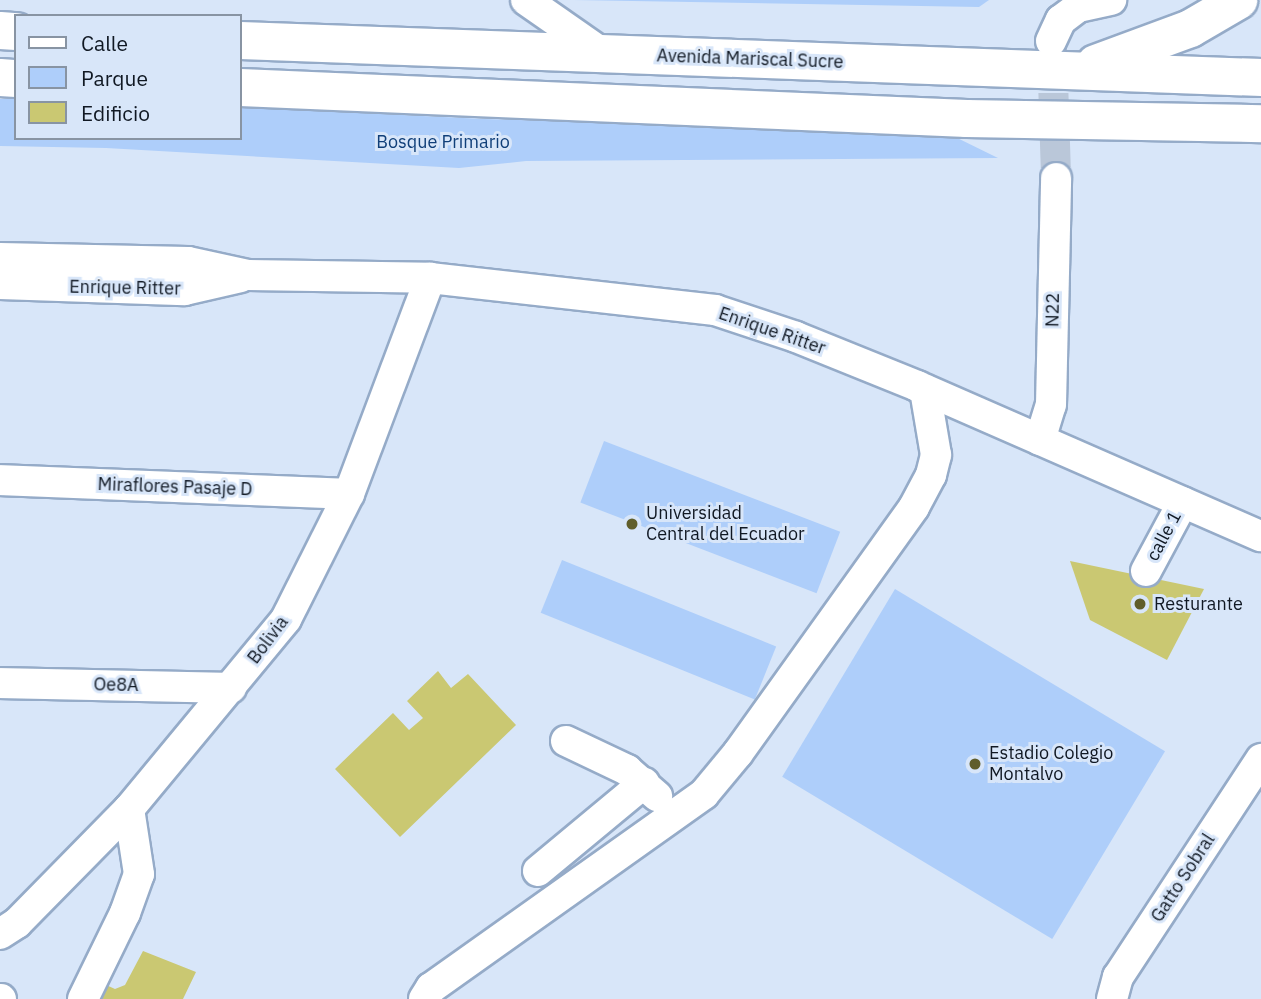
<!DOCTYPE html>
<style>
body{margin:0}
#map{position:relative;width:1261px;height:999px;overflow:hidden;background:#d8e6f9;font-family:"IBM Plex Sans",sans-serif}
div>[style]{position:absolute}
.green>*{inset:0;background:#aecefa;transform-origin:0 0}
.building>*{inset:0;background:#cac872}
.minor-tunnel>*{height:30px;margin-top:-15px;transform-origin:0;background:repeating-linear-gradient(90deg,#bac7d9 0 30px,transparent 0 45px)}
.roads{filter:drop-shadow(2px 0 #95abc8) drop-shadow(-2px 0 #95abc8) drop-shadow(0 2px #95abc8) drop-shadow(0 -2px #95abc8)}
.minor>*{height:30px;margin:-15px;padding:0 15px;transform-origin:15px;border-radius:15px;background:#fff}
.major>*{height:37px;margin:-18.5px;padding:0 18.5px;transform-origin:18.5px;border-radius:18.5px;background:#fff}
.dots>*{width:19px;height:19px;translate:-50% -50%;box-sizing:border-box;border:4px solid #d8e6f9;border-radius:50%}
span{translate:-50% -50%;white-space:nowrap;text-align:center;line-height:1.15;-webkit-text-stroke:6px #d8e6f9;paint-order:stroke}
.street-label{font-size:18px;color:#101823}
.park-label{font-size:18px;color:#103f79}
.poi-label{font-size:18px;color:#101823}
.left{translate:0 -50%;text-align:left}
.legend{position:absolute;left:14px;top:14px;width:228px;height:126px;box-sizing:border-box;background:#d8e6f9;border:2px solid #8894a3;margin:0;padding:9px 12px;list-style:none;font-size:21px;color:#101823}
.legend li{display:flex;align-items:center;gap:14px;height:35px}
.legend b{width:35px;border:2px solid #8894a3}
</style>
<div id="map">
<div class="green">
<div style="clip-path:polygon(574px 0,989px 0,979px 7px)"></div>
<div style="clip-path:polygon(0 99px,16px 99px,16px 138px,240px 138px,240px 107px,484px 119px,943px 131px,998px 158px,526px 161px,459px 168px,106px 148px,0 146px)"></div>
<div style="left:604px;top:441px;width:253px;height:66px;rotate:21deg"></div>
<div style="left:562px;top:560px;width:231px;height:57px;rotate:22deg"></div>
<div style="left:895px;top:589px;width:315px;height:219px;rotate:31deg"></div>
</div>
<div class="building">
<div style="clip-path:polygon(1070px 561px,1204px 589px,1167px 660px,1090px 620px)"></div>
<div style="clip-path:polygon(438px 671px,451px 688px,468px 674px,516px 725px,400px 837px,335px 769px,393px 713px,409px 730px,423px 718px,407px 701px)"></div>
<div style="clip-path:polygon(143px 951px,196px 972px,183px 999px,98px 999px,104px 984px,115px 989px,125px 985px)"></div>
</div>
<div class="minor-tunnel">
<div style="left:1052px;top:48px;width:130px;rotate:88.2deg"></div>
</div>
<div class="roads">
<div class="minor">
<div style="left:526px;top:0;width:93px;rotate:34.9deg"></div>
<div style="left:1051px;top:41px;width:23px;rotate:-65deg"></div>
<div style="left:1061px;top:20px;width:21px;rotate:-37deg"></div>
<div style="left:1078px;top:7px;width:34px;rotate:-12deg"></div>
<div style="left:0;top:258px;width:188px;rotate:1.2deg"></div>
<div style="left:188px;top:262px;width:61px;rotate:12.2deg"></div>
<div style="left:248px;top:275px;width:182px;rotate:0.9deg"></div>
<div style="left:430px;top:278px;width:287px;rotate:6.4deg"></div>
<div style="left:715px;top:310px;width:85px;rotate:18.4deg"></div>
<div style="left:796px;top:337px;width:131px;rotate:22deg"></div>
<div style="left:917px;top:386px;width:375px;rotate:23.6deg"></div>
<div style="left:0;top:284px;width:185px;rotate:1.9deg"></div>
<div style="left:185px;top:290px;width:57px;rotate:-13.1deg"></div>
<div style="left:1040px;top:440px;width:37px;rotate:-73deg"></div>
<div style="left:1051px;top:405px;width:227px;rotate:-88.7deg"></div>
<div style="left:0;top:480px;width:349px;rotate:2.3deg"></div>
<div style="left:1146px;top:571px;width:78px;rotate:-61.8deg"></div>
<div style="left:0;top:683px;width:231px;rotate:1.2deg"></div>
<div style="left:566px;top:741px;width:68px;rotate:25.4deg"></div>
<div style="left:627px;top:770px;width:40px;rotate:41deg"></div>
<div style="left:538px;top:871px;width:138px;rotate:-39.7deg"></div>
<div style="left:0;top:934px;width:20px;rotate:-33deg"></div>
<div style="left:17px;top:923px;width:160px;rotate:-45.5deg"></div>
<div style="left:129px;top:809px;width:246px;rotate:-50.4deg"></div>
<div style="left:286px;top:619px;width:140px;rotate:-63.3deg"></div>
<div style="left:349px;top:494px;width:231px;rotate:-69.4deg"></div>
<div style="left:0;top:999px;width:1px"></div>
<div style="left:83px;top:999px;width:96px;rotate:-64deg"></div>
<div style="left:125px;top:913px;width:41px;rotate:-70.3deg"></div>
<div style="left:139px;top:874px;width:66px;rotate:-98.7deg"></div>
<div style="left:424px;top:999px;width:13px;rotate:-58deg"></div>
<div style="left:431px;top:988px;width:335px;rotate:-35.4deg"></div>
<div style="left:704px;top:794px;width:53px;rotate:-50.3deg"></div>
<div style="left:738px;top:753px;width:302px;rotate:-54.4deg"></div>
<div style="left:914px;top:507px;width:36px;rotate:-62deg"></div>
<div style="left:931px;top:475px;width:21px;rotate:-76deg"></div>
<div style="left:936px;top:455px;width:66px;rotate:-99.6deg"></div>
<div style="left:1112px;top:999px;width:23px;rotate:-75deg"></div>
<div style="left:1118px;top:977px;width:261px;rotate:-56.7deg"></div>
</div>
<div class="major">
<div style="left:0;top:30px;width:16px;rotate:4deg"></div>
<div style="left:240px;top:40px;width:1022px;rotate:2.08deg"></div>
<div style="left:1095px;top:63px;width:101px;rotate:-20.2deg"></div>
<div style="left:1190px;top:28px;width:56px;rotate:-30.3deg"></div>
<div style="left:0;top:77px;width:16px;rotate:4deg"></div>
<div style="left:240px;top:87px;width:727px;rotate:2.45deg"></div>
<div style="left:966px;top:118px;width:295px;rotate:1deg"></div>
</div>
</div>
<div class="dots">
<div style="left:632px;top:524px;background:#605e2b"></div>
<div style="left:1140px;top:604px;background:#605e2b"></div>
<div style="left:975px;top:764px;background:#605e2b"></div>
</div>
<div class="street-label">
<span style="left:750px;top:59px;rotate:2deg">Avenida Mariscal Sucre</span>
<span style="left:125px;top:288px;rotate:1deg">Enrique Ritter</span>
<span style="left:1053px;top:310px;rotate:-89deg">N22</span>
<span style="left:772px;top:331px;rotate:19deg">Enrique Ritter</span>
<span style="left:175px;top:487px;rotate:2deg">Miraflores Pasaje D</span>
<span style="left:1164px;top:536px;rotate:-62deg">calle 1</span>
<span style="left:268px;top:640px;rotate:-53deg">Bolivia</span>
<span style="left:116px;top:685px;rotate:1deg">Oe8A</span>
<span style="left:1183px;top:878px;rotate:-57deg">Gatto Sobral</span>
</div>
<div class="park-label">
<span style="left:443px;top:142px">Bosque Primario</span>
</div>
<div class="poi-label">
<span class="left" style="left:646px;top:524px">Universidad<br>Central del Ecuador</span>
<span class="left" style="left:1154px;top:604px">Resturante</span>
<span class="left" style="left:989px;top:764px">Estadio Colegio<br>Montalvo</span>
</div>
<ul class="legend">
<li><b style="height:9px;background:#fff"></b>Calle</li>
<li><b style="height:19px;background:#aecefa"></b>Parque</li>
<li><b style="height:19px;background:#cac872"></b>Edificio</li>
</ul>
</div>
